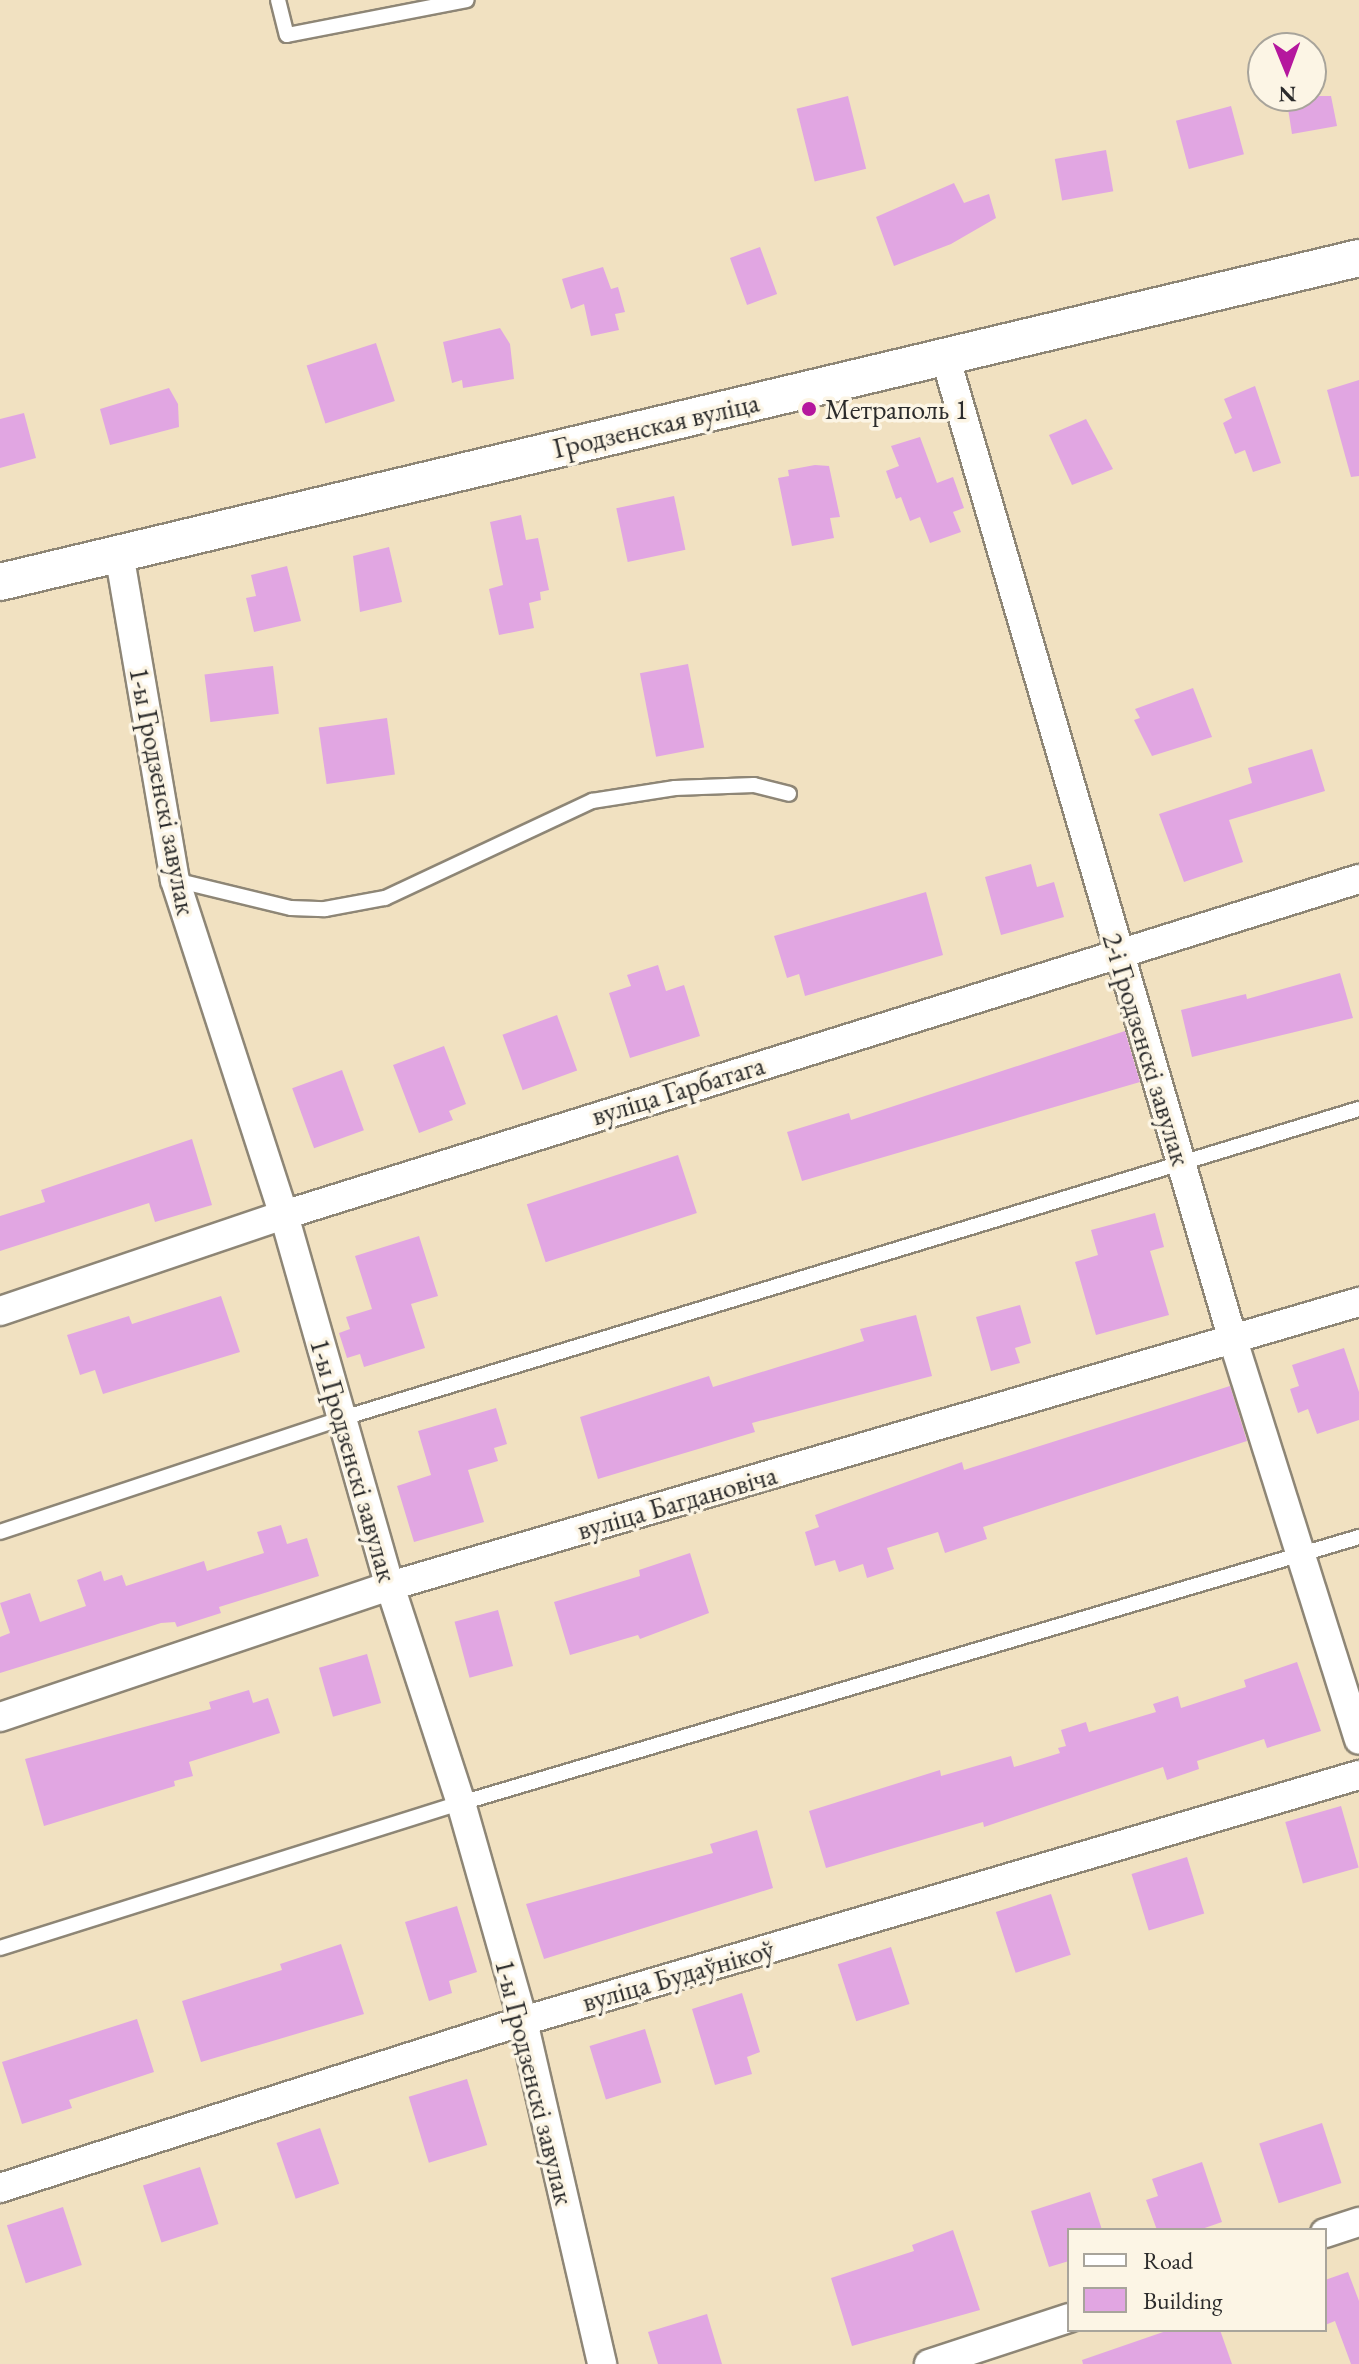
<!DOCTYPE html>
<meta charset="utf-8">
<style>
body{margin:0}
#map{position:relative;width:1359px;height:2364px;overflow:hidden;background:#f1e1c1;font-family:"EB Garamond",serif}
div>[style]{position:absolute}
.building>*{inset:0;background:#e1a6e2;transform-origin:0 0}
.roads{filter:drop-shadow(2px 0 #8e8676) drop-shadow(-2px 0 #8e8676) drop-shadow(0 2px #8e8676) drop-shadow(0 -2px #8e8676)}
.service>*{height:14px;margin:-7px;padding:0 7px;transform-origin:7px;border-radius:7px;background:#fff}
.minor>*{height:28px;margin:-14px;padding:0 14px;transform-origin:14px;border-radius:14px;background:#fff}
.tertiary>*{height:36px;margin:-18px;padding:0 18px;transform-origin:18px;border-radius:18px;background:#fff}
.dots>*{width:22px;height:22px;translate:-50% -50%;box-sizing:border-box;border:4px solid #fcf5e5;border-radius:50%}
span{translate:-50% -50%;white-space:nowrap;text-align:center;line-height:1.15;-webkit-text-stroke:7px #fcf5e5;paint-order:stroke}
.poi-label{font-size:28px;color:#2b2b2b}
.left{translate:0 -50%;text-align:left}
.street-label{font-size:28px;color:#2b2b2b}
.legend{position:absolute;left:1067px;top:2228px;width:260px;height:104px;box-sizing:border-box;background:#fcf5e5;border:2px solid #a8a49b;margin:0;padding:10px 14px;list-style:none;font-size:24px;color:#2b2b2b}
.legend li{display:flex;align-items:center;gap:16px;height:40px}
.legend b{width:40px;border:2px solid #a8a49b}
.north{position:absolute;left:1247px;top:32px;width:80px;height:80px;box-sizing:border-box;background:#fcf5e5;border:2px solid #a8a49b;border-radius:50%;rotate:179deg;font-size:22px;font-weight:700;line-height:32px;text-align:center;color:#2b2b2b}
.north::after{content:'';display:block;margin:auto;width:28px;height:36px;background:#b5179e;clip-path:polygon(50% 0,100% 100%,50% 72%,0 100%)}
</style>
<div id="map">
<div class="building">
<div style="left:848px;top:96px;width:75px;height:53px;rotate:76deg"></div>
<div style="clip-path:polygon(1286px 96px,1331px 96px,1337px 126px,1292px 134px)"></div>
<div style="left:1231px;top:106px;width:50px;height:57px;rotate:75deg"></div>
<div style="left:1106px;top:150px;width:42px;height:52px;rotate:80deg"></div>
<div style="clip-path:polygon(954px 183px,964px 203px,989px 194px,996px 218px,951px 244px,894px 266px,876px 217px)"></div>
<div style="left:760px;top:247px;width:50px;height:32px;rotate:70deg"></div>
<div style="clip-path:polygon(603px 267px,611px 289px,618px 287px,625px 312px,615px 314px,619px 330px,591px 336px,584px 304px,571px 309px,562px 279px)"></div>
<div style="clip-path:polygon(500px 328px,510px 344px,514px 379px,463px 388px,462px 380px,452px 383px,443px 342px)"></div>
<div style="left:376px;top:343px;width:61px;height:73px;rotate:72deg"></div>
<div style="clip-path:polygon(1359px 380px,1359px 476px,1351px 477px,1327px 390px)"></div>
<div style="clip-path:polygon(1255px 386px,1281px 463px,1253px 472px,1245px 450px,1235px 454px,1223px 423px,1232px 418px,1224px 399px)"></div>
<div style="clip-path:polygon(169px 388px,178px 404px,179px 427px,110px 445px,100px 409px)"></div>
<div style="clip-path:polygon(24px 413px,36px 458px,0 468px,0 419px)"></div>
<div style="clip-path:polygon(1086px 419px,1113px 469px,1072px 485px,1049px 435px)"></div>
<div style="clip-path:polygon(920px 437px,937px 483px,953px 477px,964px 508px,953px 512px,961px 532px,930px 543px,920px 517px,910px 521px,901px 497px,896px 499px,886px 471px,899px 466px,891px 446px)"></div>
<div style="clip-path:polygon(815px 465px,829px 466px,840px 517px,830px 518px,834px 538px,792px 546px,778px 478px,789px 476px,788px 470px)"></div>
<div style="left:674px;top:496px;width:55px;height:59px;rotate:78deg"></div>
<div style="clip-path:polygon(521px 515px,526px 540px,538px 538px,549px 590px,540px 592px,541px 600px,529px 603px,534px 628px,499px 635px,489px 589px,503px 585px,490px 522px)"></div>
<div style="clip-path:polygon(389px 547px,402px 602px,360px 612px,353px 556px)"></div>
<div style="clip-path:polygon(287px 566px,301px 621px,254px 632px,246px 598px,256px 596px,251px 575px)"></div>
<div style="left:688px;top:664px;width:85px;height:49px;rotate:79deg"></div>
<div style="left:273px;top:666px;width:48px;height:69px;rotate:83deg"></div>
<div style="clip-path:polygon(1193px 688px,1212px 737px,1152px 756px,1134px 720px,1140px 718px,1135px 709px)"></div>
<div style="left:387px;top:718px;width:57px;height:69px;rotate:82deg"></div>
<div style="clip-path:polygon(1312px 749px,1325px 791px,1229px 820px,1243px 862px,1184px 882px,1159px 814px,1252px 783px,1248px 768px)"></div>
<div style="clip-path:polygon(1031px 864px,1037px 887px,1054px 882px,1064px 917px,1001px 935px,985px 877px)"></div>
<div style="clip-path:polygon(926px 892px,943px 955px,805px 996px,799px 974px,787px 978px,774px 936px)"></div>
<div style="clip-path:polygon(658px 965px,666px 991px,684px 985px,700px 1036px,630px 1058px,609px 993px,631px 986px,627px 975px)"></div>
<div style="clip-path:polygon(1340px 973px,1353px 1018px,1192px 1057px,1181px 1010px,1246px 994px,1247px 999px)"></div>
<div style="left:557px;top:1015px;width:59px;height:58px;rotate:70deg"></div>
<div style="clip-path:polygon(1125px 1031px,1140px 1082px,802px 1181px,787px 1132px,849px 1113px,851px 1120px)"></div>
<div style="clip-path:polygon(444px 1046px,466px 1104px,449px 1111px,453px 1120px,419px 1133px,393px 1065px)"></div>
<div style="left:342px;top:1070px;width:64px;height:53px;rotate:70deg"></div>
<div style="clip-path:polygon(192px 1139px,212px 1205px,155px 1222px,149px 1203px,0 1251px,0 1216px,45px 1202px,41px 1190px)"></div>
<div style="left:678px;top:1155px;width:61px;height:159px;rotate:72deg"></div>
<div style="clip-path:polygon(1155px 1213px,1164px 1247px,1150px 1251px,1169px 1315px,1096px 1335px,1075px 1262px,1098px 1255px,1091px 1230px)"></div>
<div style="clip-path:polygon(419px 1236px,438px 1296px,411px 1304px,425px 1348px,364px 1367px,360px 1354px,347px 1358px,339px 1333px,350px 1329px,346px 1317px,372px 1309px,355px 1256px)"></div>
<div style="clip-path:polygon(221px 1296px,240px 1352px,103px 1394px,95px 1370px,80px 1375px,67px 1335px,129px 1316px,132px 1324px)"></div>
<div style="clip-path:polygon(1020px 1305px,1031px 1343px,1015px 1348px,1020px 1363px,991px 1371px,976px 1317px)"></div>
<div style="clip-path:polygon(916px 1315px,932px 1376px,752px 1423px,755px 1432px,598px 1479px,580px 1417px,709px 1376px,713px 1387px,778px 1367px,864px 1341px,860px 1329px)"></div>
<div style="clip-path:polygon(1344px 1348px,1359px 1392px,1359px 1420px,1317px 1434px,1308px 1409px,1298px 1413px,1290px 1389px,1299px 1386px,1292px 1365px)"></div>
<div style="clip-path:polygon(1230px 1386px,1247px 1441px,983px 1527px,987px 1539px,945px 1553px,938px 1532px,887px 1548px,894px 1569px,867px 1578px,863px 1564px,839px 1572px,835px 1560px,815px 1566px,805px 1532px,819px 1527px,815px 1515px,962px 1462px,964px 1470px)"></div>
<div style="clip-path:polygon(496px 1408px,507px 1444px,494px 1448px,498px 1461px,468px 1470px,484px 1522px,414px 1542px,397px 1486px,431px 1475px,418px 1431px)"></div>
<div style="clip-path:polygon(281px 1525px,287px 1544px,307px 1538px,319px 1576px,219px 1607px,221px 1613px,177px 1627px,175px 1622px,161px 1623px,0 1673px,0 1637px,10px 1633px,0 1603px,30px 1593px,40px 1622px,86px 1606px,77px 1580px,101px 1571px,104px 1581px,122px 1575px,126px 1586px,204px 1561px,207px 1571px,264px 1553px,257px 1532px)"></div>
<div style="clip-path:polygon(690px 1553px,709px 1613px,640px 1639px,638px 1635px,570px 1655px,554px 1602px,640px 1576px,639px 1570px)"></div>
<div style="left:498px;top:1610px;width:58px;height:45px;rotate:75deg"></div>
<div style="left:367px;top:1654px;width:51px;height:50px;rotate:74deg"></div>
<div style="clip-path:polygon(1297px 1662px,1321px 1731px,1267px 1748px,1264px 1739px,1197px 1761px,1199px 1769px,1167px 1780px,1163px 1767px,984px 1827px,983px 1822px,826px 1868px,809px 1811px,940px 1770px,941px 1776px,1011px 1756px,1014px 1767px,1060px 1753px,1058px 1748px,1066px 1746px,1061px 1730px,1086px 1722px,1089px 1732px,1156px 1712px,1153px 1704px,1178px 1696px,1181px 1708px,1246px 1687px,1244px 1680px)"></div>
<div style="clip-path:polygon(249px 1690px,253px 1703px,268px 1698px,280px 1733px,189px 1762px,193px 1776px,174px 1781px,175px 1786px,44px 1826px,25px 1759px,211px 1709px,209px 1702px)"></div>
<div style="left:1341px;top:1806px;width:64px;height:58px;rotate:74deg"></div>
<div style="clip-path:polygon(757px 1830px,773px 1888px,544px 1959px,526px 1904px,713px 1853px,710px 1844px)"></div>
<div style="left:1187px;top:1857px;width:59px;height:58px;rotate:73deg"></div>
<div style="left:1051px;top:1894px;width:64px;height:58px;rotate:72deg"></div>
<div style="clip-path:polygon(457px 1906px,477px 1972px,449px 1981px,452px 1993px,429px 2001px,405px 1922px)"></div>
<div style="clip-path:polygon(341px 1944px,364px 2014px,201px 2062px,182px 2001px,282px 1970px,280px 1964px)"></div>
<div style="left:891px;top:1947px;width:60px;height:56px;rotate:72deg"></div>
<div style="clip-path:polygon(742px 1993px,760px 2052px,747px 2057px,752px 2074px,715px 2085px,692px 2009px)"></div>
<div style="clip-path:polygon(137px 2019px,154px 2072px,69px 2100px,72px 2108px,22px 2124px,2px 2062px)"></div>
<div style="left:645px;top:2029px;width:56px;height:58px;rotate:73deg"></div>
<div style="left:467px;top:2079px;width:69px;height:61px;rotate:73deg"></div>
<div style="left:1322px;top:2123px;width:63px;height:66px;rotate:72deg"></div>
<div style="left:320px;top:2128px;width:59px;height:46px;rotate:71deg"></div>
<div style="clip-path:polygon(1202px 2162px,1222px 2222px,1199px 2230px,1157px 2230px,1146px 2200px,1158px 2196px,1152px 2179px)"></div>
<div style="left:200px;top:2167px;width:60px;height:60px;rotate:72deg"></div>
<div style="clip-path:polygon(1090px 2192px,1102px 2230px,1069px 2230px,1069px 2261px,1049px 2267px,1031px 2211px)"></div>
<div style="left:63px;top:2207px;width:61px;height:59px;rotate:72deg"></div>
<div style="clip-path:polygon(953px 2230px,980px 2310px,852px 2346px,831px 2278px,914px 2251px,912px 2245px)"></div>
<div style="clip-path:polygon(1348px 2272px,1359px 2301px,1359px 2364px,1351px 2364px,1335px 2321px,1325px 2325px,1325px 2280px)"></div>
<div style="clip-path:polygon(707px 2314px,722px 2364px,658px 2364px,648px 2332px)"></div>
<div style="clip-path:polygon(1169px 2330px,1220px 2330px,1232px 2364px,1083px 2364px,1082px 2360px)"></div>
</div>
<div class="roads">
<div class="service">
<div style="left:278px;top:0;width:36px;rotate:76deg"></div>
<div style="left:287px;top:35px;width:183px;rotate:-11deg"></div>
<div style="left:175px;top:880px;width:119px;rotate:13.6deg"></div>
<div style="left:291px;top:908px;width:34px;rotate:2deg"></div>
<div style="left:325px;top:909px;width:61px;rotate:-10.4deg"></div>
<div style="left:385px;top:898px;width:229px;rotate:-25.1deg"></div>
<div style="left:592px;top:801px;width:84px;rotate:-8.9deg"></div>
<div style="left:675px;top:788px;width:79px;rotate:-2.2deg"></div>
<div style="left:754px;top:785px;width:36px;rotate:14deg"></div>
<div style="left:0;top:1532px;width:361px;rotate:-18.4deg"></div>
<div style="left:343px;top:1418px;width:1062px;rotate:-16.92deg"></div>
<div style="left:0;top:1948px;width:483px;rotate:-17.5deg"></div>
<div style="left:461px;top:1803px;width:937px;rotate:-16.5deg"></div>
</div>
<div class="minor">
<div style="left:945px;top:356px;width:1025px;rotate:73.69deg"></div>
<div style="left:1233px;top:1340px;width:419px;rotate:72.5deg"></div>
<div style="left:119px;top:553px;width:332px;rotate:80.3deg"></div>
<div style="left:175px;top:880px;width:352px;rotate:72deg"></div>
<div style="left:284px;top:1215px;width:386px;rotate:74.1deg"></div>
<div style="left:390px;top:1586px;width:228px;rotate:71.9deg"></div>
<div style="left:461px;top:1803px;width:227px;rotate:74.1deg"></div>
<div style="left:523px;top:2021px;width:352px;rotate:77deg"></div>
<div style="left:0;top:1311px;width:300px;rotate:-18.7deg"></div>
<div style="left:284px;top:1215px;width:1126px;rotate:-17.36deg"></div>
<div style="left:0;top:1717px;width:411px;rotate:-18.6deg"></div>
<div style="left:390px;top:1586px;width:1010px;rotate:-16.34deg"></div>
<div style="left:0;top:2188px;width:549px;rotate:-17.71deg"></div>
<div style="left:523px;top:2021px;width:871px;rotate:-16.4deg"></div>
<div style="left:1325px;top:2233px;width:36px;rotate:-18deg"></div>
<div style="left:929px;top:2364px;width:147px;rotate:-18.2deg"></div>
</div>
<div class="tertiary">
<div style="left:0;top:582px;width:1397px;rotate:-13.41deg"></div>
</div>
</div>
<div class="dots">
<div style="left:809px;top:409px;background:#b5179e"></div>
</div>
<div class="poi-label">
<span class="left" style="left:825px;top:409px">Метраполь 1</span>
</div>
<div class="street-label">
<span style="left:656px;top:425px;rotate:-13deg">Гродзенская вуліца</span>
<span style="left:163px;top:791px;rotate:79deg">1-ы Гродзенскі завулак</span>
<span style="left:1147px;top:1049px;rotate:73deg">2-і Гродзенскі завулак</span>
<span style="left:678px;top:1090px;rotate:-17deg">вуліца Гарбатага</span>
<span style="left:354px;top:1460px;rotate:74deg">1-ы Гродзенскі завулак</span>
<span style="left:677px;top:1502px;rotate:-16deg">вуліца Багдановіча</span>
<span style="left:678px;top:1975px;rotate:-16deg">вуліца Будаўнікоў</span>
<span style="left:535px;top:2082px;rotate:76deg">1-ы Гродзенскі завулак</span>
</div>
<ul class="legend">
<li><b style="height:10px;background:#fff"></b>Road</li>
<li><b style="height:22px;background:#e1a6e2"></b>Building</li>
</ul>
<div class="north">N</div>
</div>
